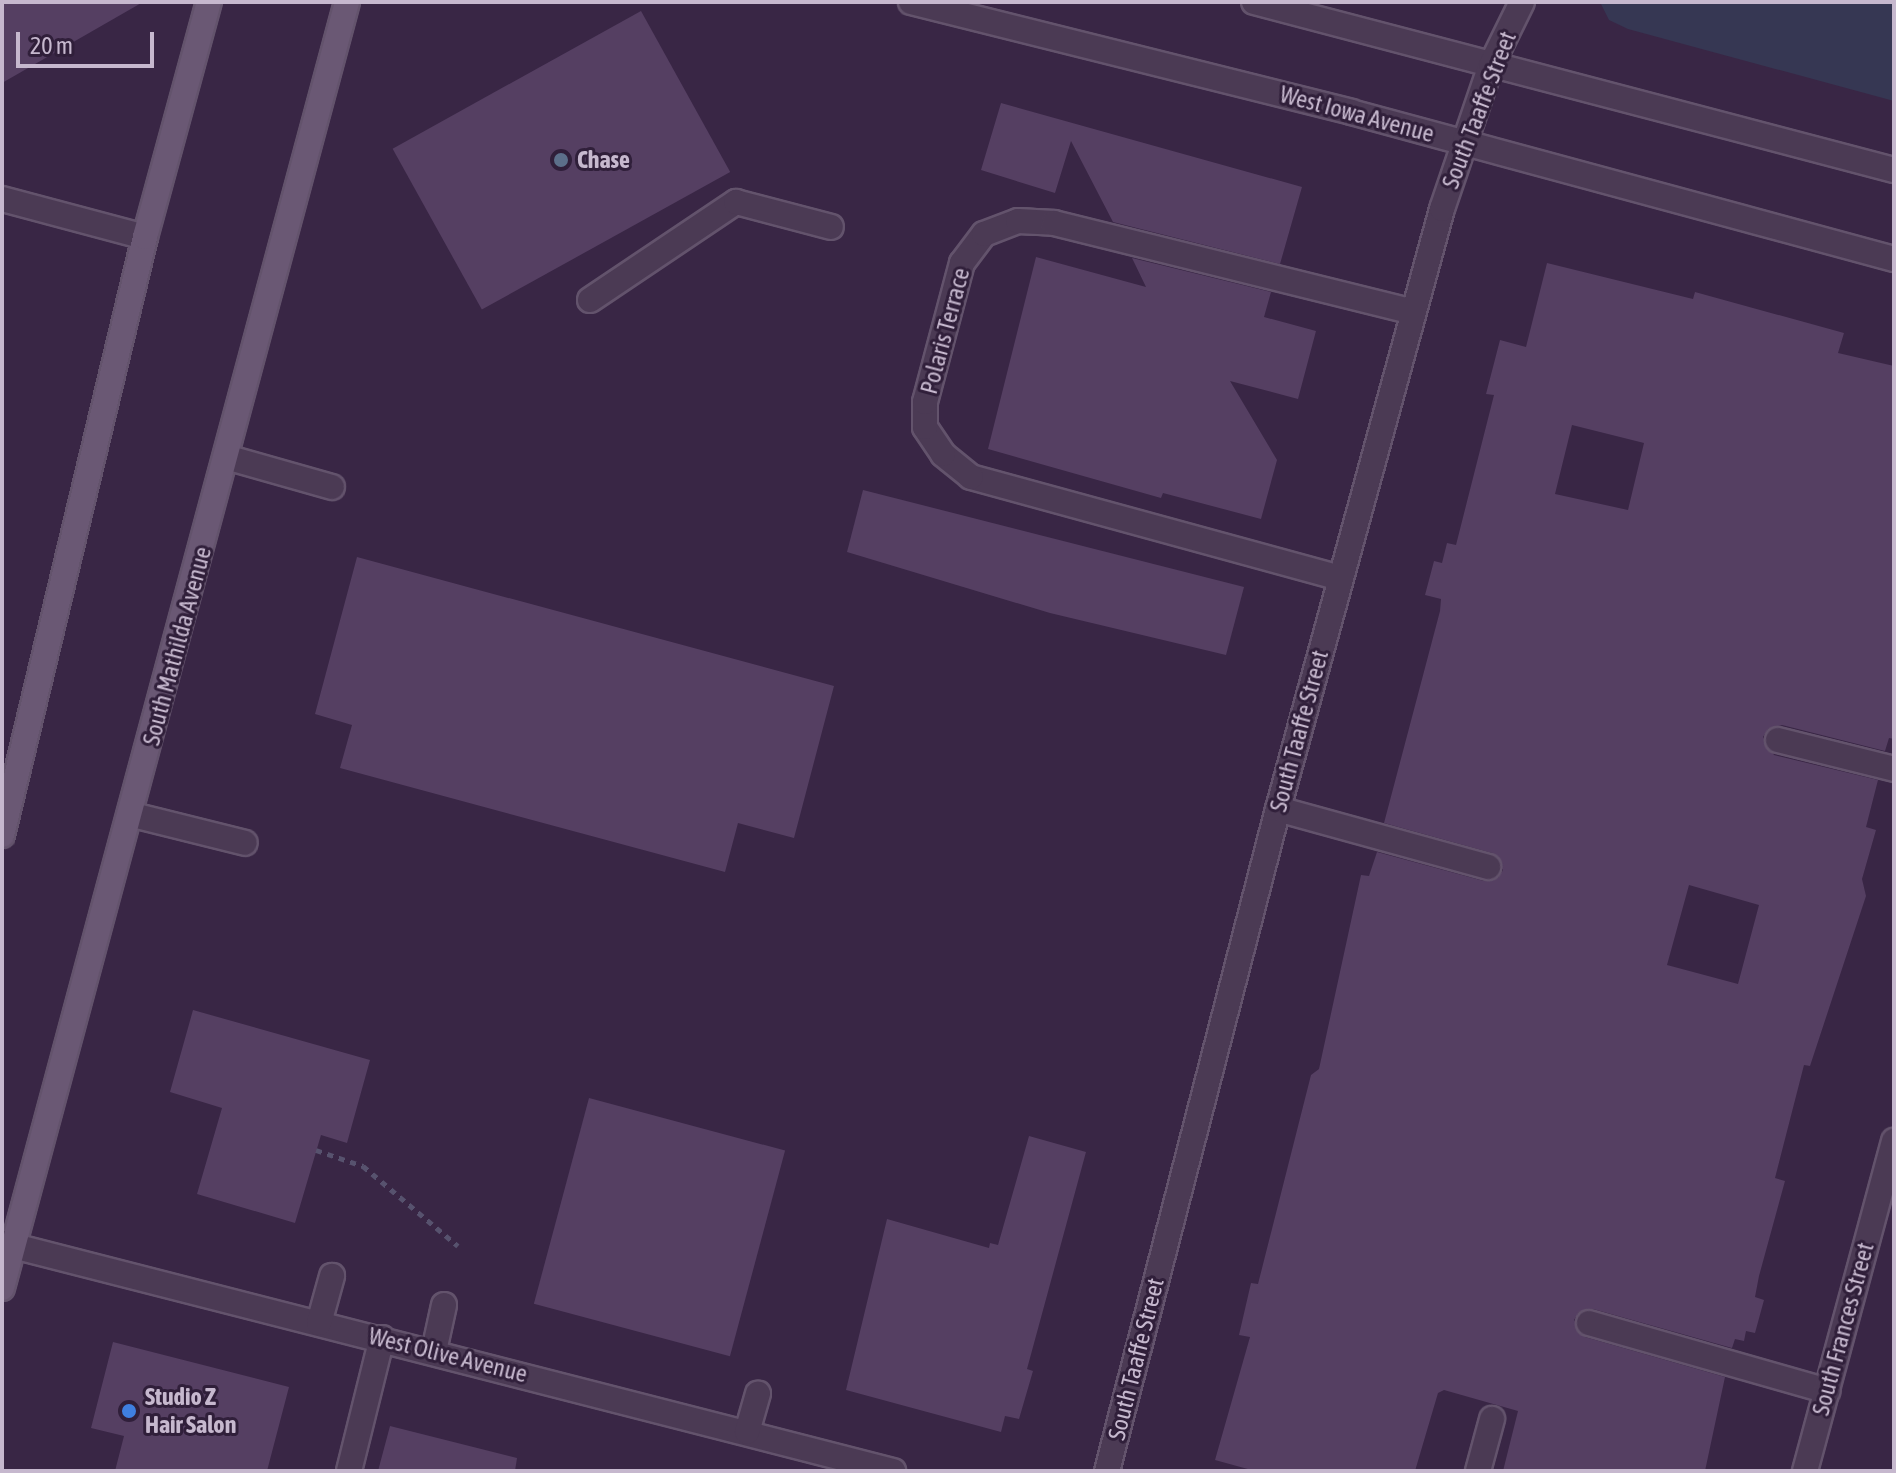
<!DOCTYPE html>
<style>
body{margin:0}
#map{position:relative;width:1896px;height:1473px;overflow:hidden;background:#392645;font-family:"Asap Condensed",sans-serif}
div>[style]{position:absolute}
.green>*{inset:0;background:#363753}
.building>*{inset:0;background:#553f62;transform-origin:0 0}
.path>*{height:5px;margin-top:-2.5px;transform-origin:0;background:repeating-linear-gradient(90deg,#57526e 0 6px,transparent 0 12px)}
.roads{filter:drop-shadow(2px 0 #63536c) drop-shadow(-2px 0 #63536c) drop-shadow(0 2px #63536c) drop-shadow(0 -2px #63536c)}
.minor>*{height:24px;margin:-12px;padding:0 12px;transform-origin:12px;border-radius:12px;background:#4b3a54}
.major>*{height:24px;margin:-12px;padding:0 12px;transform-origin:12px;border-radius:12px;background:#6a5874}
.dots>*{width:22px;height:22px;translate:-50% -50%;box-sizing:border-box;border:4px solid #301f3a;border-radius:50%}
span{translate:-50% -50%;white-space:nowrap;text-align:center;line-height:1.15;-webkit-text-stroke:6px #301f3a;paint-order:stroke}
.street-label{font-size:24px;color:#c6b8ce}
.poi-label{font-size:24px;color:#c6b8ce;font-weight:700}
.left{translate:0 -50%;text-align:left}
.frame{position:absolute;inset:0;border:4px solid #c6b8ce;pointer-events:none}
.scale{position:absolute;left:16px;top:32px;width:138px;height:36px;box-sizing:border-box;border:4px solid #c6b8ce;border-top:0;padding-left:10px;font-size:24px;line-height:28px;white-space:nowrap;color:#c6b8ce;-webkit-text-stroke:6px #301f3a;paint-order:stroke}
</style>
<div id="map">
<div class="green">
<div style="clip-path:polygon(1600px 2px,1894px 2px,1894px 101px,1628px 29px,1609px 20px)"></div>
</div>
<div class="building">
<div style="clip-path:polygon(2px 2px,143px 2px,2px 83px)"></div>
<div style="left:641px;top:11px;width:184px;height:284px;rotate:61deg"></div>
<div style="clip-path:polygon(1001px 103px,1302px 187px,1280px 264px,1113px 222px,1071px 141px,1055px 193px,981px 170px)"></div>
<div style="clip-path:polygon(1036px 257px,1146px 287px,1132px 258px,1271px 292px,1264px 317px,1316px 331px,1298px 399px,1230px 381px,1277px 460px,1261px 519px,1163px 493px,1161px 498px,988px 449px)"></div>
<div style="clip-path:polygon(evenodd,1547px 263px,1693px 299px,1695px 292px,1844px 333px,1838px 353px,1894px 366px,1894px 739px,1889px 738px,1885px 751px,1782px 725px,1768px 729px,1763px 737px,1774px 755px,1878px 780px,1866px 827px,1876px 830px,1862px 879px,1866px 896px,1810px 1066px,1804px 1065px,1775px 1178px,1785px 1181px,1759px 1276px,1755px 1297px,1764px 1300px,1755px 1333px,1746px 1331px,1744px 1341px,1735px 1339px,1732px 1348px,1593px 1309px,1579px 1312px,1574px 1320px,1585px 1337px,1725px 1377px,1705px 1471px,1503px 1471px,1518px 1411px,1444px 1390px,1438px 1393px,1415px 1471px,1255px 1471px,1215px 1460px,1250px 1337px,1239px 1335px,1251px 1283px,1258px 1284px,1311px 1075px,1319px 1069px,1361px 875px,1369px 876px,1377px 852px,1484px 881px,1498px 878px,1503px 870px,1492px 853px,1384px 823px,1440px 611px,1441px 599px,1425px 595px,1434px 561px,1442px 563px,1447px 543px,1456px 545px,1494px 395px,1486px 394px,1500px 340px,1526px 347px,1547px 263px,1572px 425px,1644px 443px,1628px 510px,1555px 494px,1572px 425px,1547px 263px,1689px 885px,1759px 905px,1738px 984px,1667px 965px,1689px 885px)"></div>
<div style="clip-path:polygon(863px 490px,1244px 587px,1226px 655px,1050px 613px,847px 552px)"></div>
<div style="clip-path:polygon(357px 557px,834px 686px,794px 838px,738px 823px,725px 872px,340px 768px,352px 725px,315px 714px)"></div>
<div style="clip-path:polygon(193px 1010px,370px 1060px,347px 1143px,321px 1135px,295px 1223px,197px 1194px,222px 1108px,170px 1092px)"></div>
<div style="left:589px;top:1098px;width:203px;height:213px;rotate:15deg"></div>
<div style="clip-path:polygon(1029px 1136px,1086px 1152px,1027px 1369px,1033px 1371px,1019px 1419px,1005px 1416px,1001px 1432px,846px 1390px,887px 1219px,989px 1248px,990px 1243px,998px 1245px)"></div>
<div style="clip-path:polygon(113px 1342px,289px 1387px,267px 1471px,115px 1471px,124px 1436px,91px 1428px)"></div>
<div style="clip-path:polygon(390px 1426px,517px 1458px,515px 1471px,378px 1471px)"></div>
</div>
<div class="path">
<div style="left:316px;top:1150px;width:50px;rotate:18.8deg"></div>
<div style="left:363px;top:1166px;width:124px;rotate:40.1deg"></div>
</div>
<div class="roads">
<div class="minor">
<div style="left:911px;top:2px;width:454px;rotate:14deg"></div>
<div style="left:1351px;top:112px;width:563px;rotate:15.15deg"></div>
<div style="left:1254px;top:2px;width:662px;rotate:14.71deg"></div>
<div style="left:2px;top:199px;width:148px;rotate:14.9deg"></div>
<div style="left:590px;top:300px;width:176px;rotate:-33.9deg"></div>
<div style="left:736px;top:202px;width:98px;rotate:14.7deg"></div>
<div style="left:226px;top:457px;width:110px;rotate:15.8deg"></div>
<div style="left:1340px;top:578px;width:383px;rotate:-164.7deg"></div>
<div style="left:971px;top:477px;width:36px;rotate:-141deg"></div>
<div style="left:943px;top:454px;width:32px;rotate:-124deg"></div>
<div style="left:925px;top:427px;width:25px;rotate:-90deg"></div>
<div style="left:925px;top:402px;width:144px;rotate:-75.1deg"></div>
<div style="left:962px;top:263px;width:36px;rotate:-53deg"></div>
<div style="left:984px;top:234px;width:36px;rotate:-21deg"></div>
<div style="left:1018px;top:221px;width:36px;rotate:3deg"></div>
<div style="left:1054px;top:223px;width:370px;rotate:13.9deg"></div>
<div style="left:1778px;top:740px;width:120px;rotate:14deg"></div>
<div style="left:1278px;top:809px;width:218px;rotate:15.4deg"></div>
<div style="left:133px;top:815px;width:115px;rotate:14deg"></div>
<div style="left:2px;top:1243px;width:920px;rotate:14.35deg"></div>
<div style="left:319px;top:1323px;width:49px;rotate:-74.5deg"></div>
<div style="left:1589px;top:1323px;width:248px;rotate:15.9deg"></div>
<div style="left:434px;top:1351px;width:47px;rotate:-77.7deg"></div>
<div style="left:747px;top:1432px;width:40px;rotate:-74deg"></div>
<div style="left:349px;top:1471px;width:137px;rotate:-76.1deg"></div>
<div style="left:1107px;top:1471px;width:684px;rotate:-75.52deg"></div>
<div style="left:1278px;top:809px;width:622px;rotate:-74.71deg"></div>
<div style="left:1442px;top:209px;width:152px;rotate:-71.2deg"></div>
<div style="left:1491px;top:65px;width:70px;rotate:-63.8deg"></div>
<div style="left:1478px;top:1471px;width:54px;rotate:-74.9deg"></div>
<div style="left:1805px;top:1471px;width:342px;rotate:-74.9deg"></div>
</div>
<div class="major">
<div style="left:2px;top:835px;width:615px;rotate:-76.55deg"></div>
<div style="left:145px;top:237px;width:244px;rotate:-74.8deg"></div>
<div style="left:2px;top:1288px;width:1331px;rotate:-74.98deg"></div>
</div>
</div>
<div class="dots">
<div style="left:561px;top:160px;background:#5c6f8a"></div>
<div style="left:129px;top:1411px;background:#3f7fe0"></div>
</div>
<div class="street-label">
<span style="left:1479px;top:110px;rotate:-69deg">South Taaffe Street</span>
<span style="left:1357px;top:114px;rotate:15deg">West Iowa Avenue</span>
<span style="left:945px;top:331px;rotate:-75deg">Polaris Terrace</span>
<span style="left:177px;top:646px;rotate:-75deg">South Mathilda Avenue</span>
<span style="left:1299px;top:731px;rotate:-75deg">South Taaffe Street</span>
<span style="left:1843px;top:1329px;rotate:-75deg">South Frances Street</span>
<span style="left:448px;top:1355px;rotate:14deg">West Olive Avenue</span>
<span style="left:1136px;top:1359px;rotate:-76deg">South Taaffe Street</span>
</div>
<div class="poi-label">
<span class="left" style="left:577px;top:160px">Chase</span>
<span class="left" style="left:145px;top:1411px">Studio Z<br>Hair Salon</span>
</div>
<div class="frame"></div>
<div class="scale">20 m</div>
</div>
